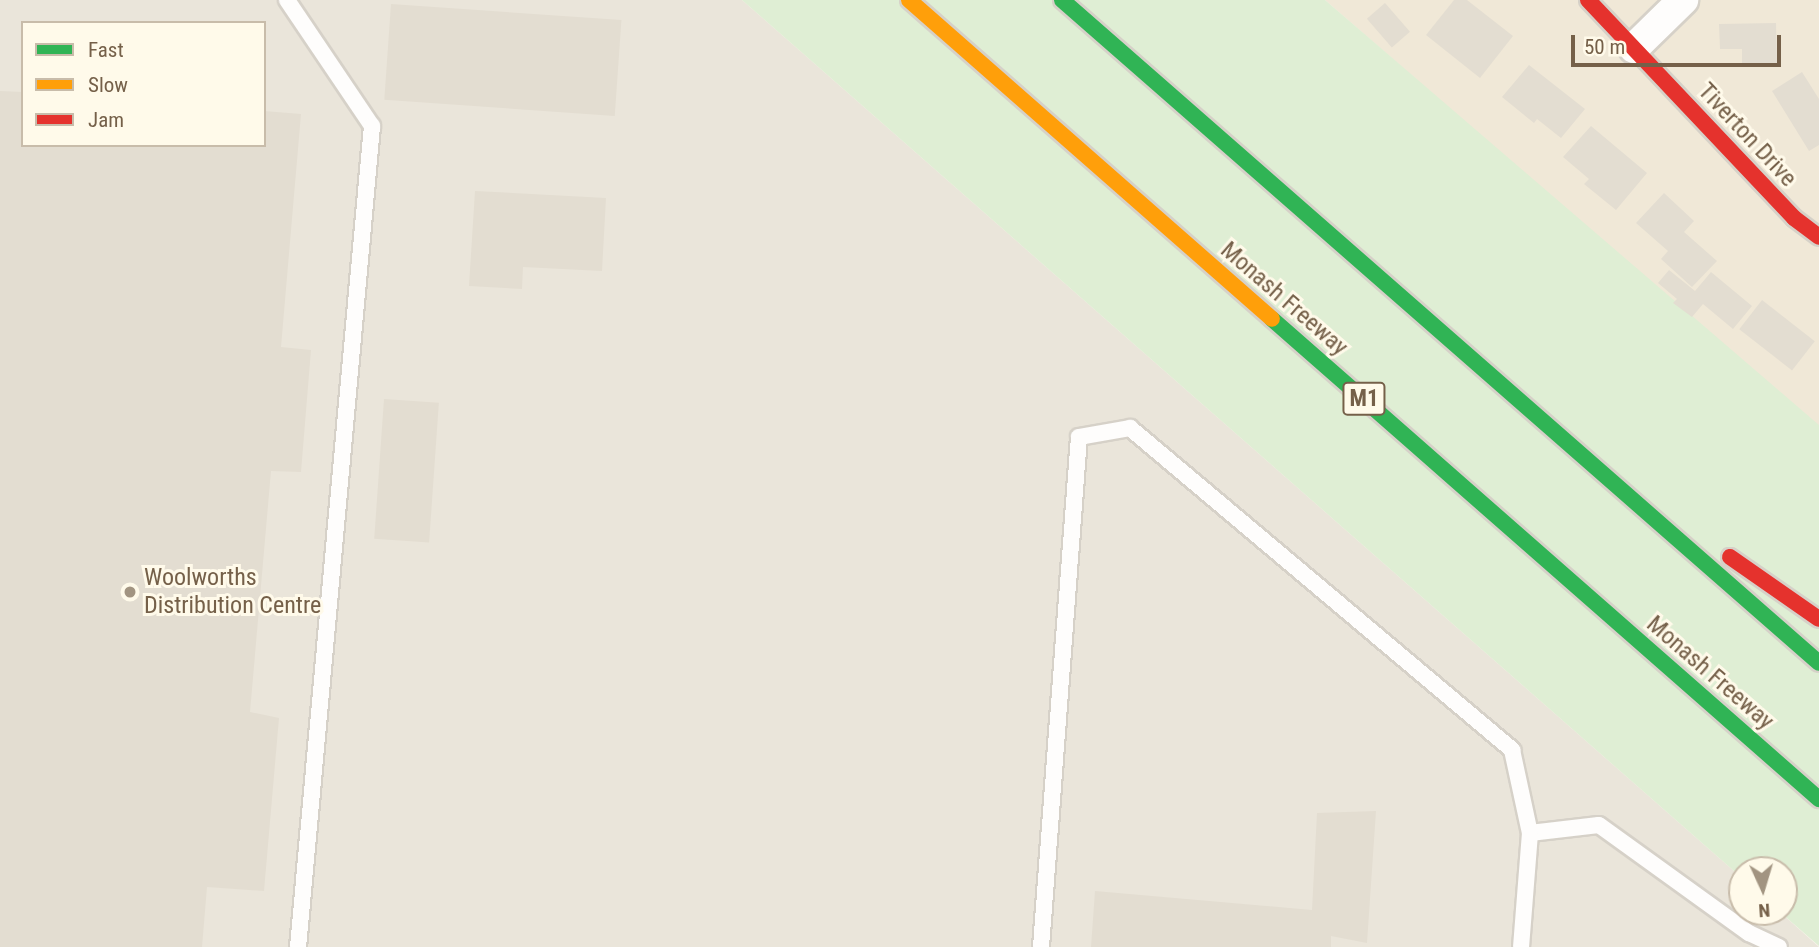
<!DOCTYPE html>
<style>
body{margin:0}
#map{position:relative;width:1819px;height:947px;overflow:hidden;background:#f7f4ea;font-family:"Roboto Condensed",sans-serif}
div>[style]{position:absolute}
.residential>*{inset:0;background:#f0e8d7}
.industrial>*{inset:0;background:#eae5da}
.green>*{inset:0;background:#dfeed4}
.building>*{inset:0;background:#e3ddd1;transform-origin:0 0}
.roads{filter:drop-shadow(2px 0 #d6d1c8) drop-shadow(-2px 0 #d6d1c8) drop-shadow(0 2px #d6d1c8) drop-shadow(0 -2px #d6d1c8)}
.lane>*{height:16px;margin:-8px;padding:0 8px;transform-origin:8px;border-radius:8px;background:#fefdfc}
.street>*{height:30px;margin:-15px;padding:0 15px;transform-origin:15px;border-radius:15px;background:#fefdfc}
.fast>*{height:16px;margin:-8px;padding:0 8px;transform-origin:8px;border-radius:8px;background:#30b455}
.slow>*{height:16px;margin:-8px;padding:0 8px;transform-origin:8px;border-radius:8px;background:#ff9f0a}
.jam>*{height:16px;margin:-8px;padding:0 8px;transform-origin:8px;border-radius:8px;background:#e5322d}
.dots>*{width:19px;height:19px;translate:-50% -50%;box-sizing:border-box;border:4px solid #fffaea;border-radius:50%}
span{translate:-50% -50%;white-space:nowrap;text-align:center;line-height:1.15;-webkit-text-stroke:6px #fffaea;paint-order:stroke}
.shield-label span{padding:2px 5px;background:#fffaea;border:2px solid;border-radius:5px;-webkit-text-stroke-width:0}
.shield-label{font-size:23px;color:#756049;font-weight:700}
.street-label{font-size:24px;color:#756049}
.poi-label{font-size:24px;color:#756049}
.left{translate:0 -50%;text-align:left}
.legend{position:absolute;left:21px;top:21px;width:245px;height:126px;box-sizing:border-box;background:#fffaea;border:2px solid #c8bcaa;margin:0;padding:9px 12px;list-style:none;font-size:21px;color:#756049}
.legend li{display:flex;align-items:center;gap:14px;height:35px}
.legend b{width:35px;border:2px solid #c8bcaa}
.north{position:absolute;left:1728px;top:856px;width:70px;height:70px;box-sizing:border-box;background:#fffaea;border:2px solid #c8bcaa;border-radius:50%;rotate:176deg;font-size:19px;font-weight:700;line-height:28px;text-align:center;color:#756049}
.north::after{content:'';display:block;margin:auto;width:24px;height:32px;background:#a29481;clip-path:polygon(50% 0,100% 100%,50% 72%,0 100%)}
.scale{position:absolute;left:1571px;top:35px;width:210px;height:32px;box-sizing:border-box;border:4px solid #756049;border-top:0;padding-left:9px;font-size:21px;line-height:24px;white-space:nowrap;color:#756049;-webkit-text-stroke:5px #fffaea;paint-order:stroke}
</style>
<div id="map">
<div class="residential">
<div style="clip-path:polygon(1325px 0,1819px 0,1819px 426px,1784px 399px)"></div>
</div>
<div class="industrial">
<div style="clip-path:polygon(evenodd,0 0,742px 0,1742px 878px,1742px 912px,1780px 912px,1819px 947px,0 947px,0 0,23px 23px,264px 23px,264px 145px,23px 145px,23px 23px)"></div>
</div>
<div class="green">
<div style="clip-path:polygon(742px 0,1325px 0,1819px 425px,1819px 946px,1780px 912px,1784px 912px,1784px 870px,1742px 870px,1742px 878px)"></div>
</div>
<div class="building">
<div style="clip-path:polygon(1454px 0,1467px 0,1513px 36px,1480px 78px,1426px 35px)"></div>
<div style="left:1385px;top:3px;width:38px;height:24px;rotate:49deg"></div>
<div style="left:391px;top:4px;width:231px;height:96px;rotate:4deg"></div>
<div style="clip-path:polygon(1776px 23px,1777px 64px,1742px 65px,1742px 49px,1720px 49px,1719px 24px)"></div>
<div style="clip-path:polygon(1529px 65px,1585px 109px,1561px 138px,1537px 119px,1534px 123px,1502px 97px)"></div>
<div style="clip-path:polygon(1802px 72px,1819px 99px,1819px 145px,1809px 151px,1772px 91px)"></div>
<div style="clip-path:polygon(0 91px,23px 92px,23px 145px,264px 145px,264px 111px,301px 114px,281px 347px,311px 350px,301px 472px,271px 471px,250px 712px,279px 718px,264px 891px,207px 887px,202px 947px,0 947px)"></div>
<div style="clip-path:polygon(1591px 126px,1647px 173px,1616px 210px,1584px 184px,1589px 179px,1563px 157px)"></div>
<div style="clip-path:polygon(475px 191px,606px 198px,602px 271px,523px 267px,522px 289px,469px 286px)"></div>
<div style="clip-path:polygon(1664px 193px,1694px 221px,1684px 232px,1717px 261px,1692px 287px,1661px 259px,1668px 251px,1636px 223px)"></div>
<div style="clip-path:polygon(1669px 270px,1695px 291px,1711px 272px,1752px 306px,1733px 329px,1703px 304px,1692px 317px,1673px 303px,1677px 299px,1658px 283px)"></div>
<div style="left:1762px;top:300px;width:67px;height:37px;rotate:38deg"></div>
<div style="left:384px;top:399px;width:55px;height:140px;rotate:4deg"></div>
<div style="clip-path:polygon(1376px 811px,1367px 943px,1331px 936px,1331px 947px,1091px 947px,1095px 891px,1312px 910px,1317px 813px)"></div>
</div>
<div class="roads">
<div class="lane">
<div style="left:287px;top:0;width:152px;rotate:56deg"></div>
<div style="left:372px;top:126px;width:824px;rotate:95.15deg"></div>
<div style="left:1530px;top:833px;width:69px;rotate:-6.6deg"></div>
<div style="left:1599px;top:825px;width:185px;rotate:35.8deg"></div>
<div style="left:1749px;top:933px;width:33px;rotate:25deg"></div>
<div style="left:1041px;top:947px;width:511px;rotate:-85.74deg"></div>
<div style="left:1079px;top:437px;width:52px;rotate:-10deg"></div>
<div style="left:1130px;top:428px;width:500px;rotate:40.1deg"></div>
<div style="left:1512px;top:750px;width:85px;rotate:77.8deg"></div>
<div style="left:1530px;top:833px;width:114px;rotate:94.5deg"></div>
</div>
<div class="street">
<div style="left:1634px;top:48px;width:69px;rotate:-44.4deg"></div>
</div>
<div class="fast">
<div style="left:1062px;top:0;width:1006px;rotate:41.21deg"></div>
<div style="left:1272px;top:319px;width:728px;rotate:41.27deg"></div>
</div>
<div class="slow">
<div style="left:909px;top:0;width:483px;rotate:41.3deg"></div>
</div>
<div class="jam">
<div style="left:1588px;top:0;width:300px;rotate:46.6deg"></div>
<div style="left:1794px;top:218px;width:31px;rotate:37deg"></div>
<div style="left:1730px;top:557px;width:108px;rotate:34.9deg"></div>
</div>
</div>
<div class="dots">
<div style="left:130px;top:592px;background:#a29481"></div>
</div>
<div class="shield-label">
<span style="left:1364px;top:399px">M1</span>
</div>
<div class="street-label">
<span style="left:1747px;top:135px;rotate:47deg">Tiverton Drive</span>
<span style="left:1284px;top:299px;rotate:41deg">Monash Freeway</span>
<span style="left:1710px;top:673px;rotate:41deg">Monash Freeway</span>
</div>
<div class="poi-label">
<span class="left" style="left:144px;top:592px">Woolworths<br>Distribution Centre</span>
</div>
<ul class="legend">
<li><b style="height:9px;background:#30b455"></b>Fast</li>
<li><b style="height:9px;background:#ff9f0a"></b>Slow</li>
<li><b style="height:9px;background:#e5322d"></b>Jam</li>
</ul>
<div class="north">N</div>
<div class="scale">50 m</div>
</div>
